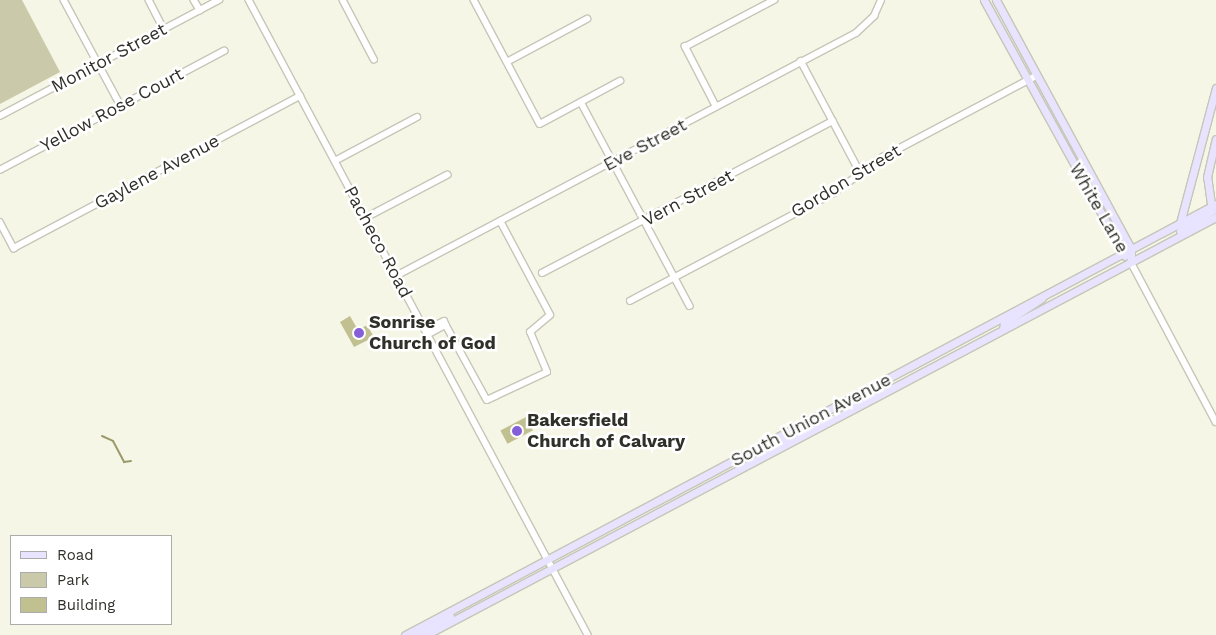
<!DOCTYPE html>
<style>
body{margin:0}
#map{position:relative;width:1216px;height:635px;overflow:hidden;background:#f6f6e7;font-family:"Work Sans",sans-serif}
div>[style]{position:absolute}
.green>*{inset:0;background:#cac9a9}
.stream>*{height:2px;margin:-1px;padding:0 1px;transform-origin:1px;border-radius:1px;background:#9b9a6b}
.building>*{inset:0;background:#c1c090;transform-origin:0 0}
.roads{filter:drop-shadow(1px 0 #c6c6b8) drop-shadow(-1px 0 #c6c6b8) drop-shadow(0 1px #c6c6b8) drop-shadow(0 -1px #c6c6b8)}
.minor>*{height:5.5px;margin:-2.75px;padding:0 2.75px;transform-origin:2.75px;border-radius:2.75px;background:#fff}
.major>*{height:7px;margin:-3.5px;padding:0 3.5px;transform-origin:3.5px;border-radius:3.5px;background:#e8e3fe}
.dots>*{width:14px;height:14px;translate:-50% -50%;box-sizing:border-box;border:2px solid #fff;border-radius:50%}
span{translate:-50% -50%;white-space:nowrap;text-align:center;line-height:1.15;-webkit-text-stroke:5px #fff;paint-order:stroke}
.street-label{font-size:18px;color:#30302a}
.poi-label{font-size:18px;color:#30302a;font-weight:700}
.left{translate:0 -50%;text-align:left}
.legend{position:absolute;left:10px;top:535px;width:162px;height:90px;box-sizing:border-box;background:#fff;border:1px solid #acacaa;margin:0;padding:6px 9px;list-style:none;font-size:15px;color:#30302a}
.legend li{display:flex;align-items:center;gap:10px;height:25px}
.legend b{width:25px;border:1px solid #acacaa}
</style>
<div id="map">
<div class="green">
<div style="clip-path:polygon(0 0,22px 0,60px 72px,0 104px)"></div>
</div>
<div class="stream">
<div style="left:102px;top:436px;width:12px;rotate:24deg"></div>
<div style="left:113px;top:441px;width:24px;rotate:62deg"></div>
<div style="left:124px;top:462px;width:7px;rotate:-8deg"></div>
</div>
<div class="building">
<div style="clip-path:polygon(350px 316px,358px 330px,367px 325px,374px 337px,354px 347px,340px 322px)"></div>
<div style="left:526px;top:417px;width:15px;height:29px;rotate:62deg"></div>
</div>
<div class="roads">
<div class="minor">
<div style="left:64px;top:0;width:120px;rotate:61.7deg"></div>
<div style="left:149px;top:0;width:33px;rotate:63deg"></div>
<div style="left:194px;top:0;width:12px;rotate:59deg"></div>
<div style="left:249px;top:0;width:720px;rotate:61.9deg"></div>
<div style="left:343px;top:0;width:67px;rotate:62.3deg"></div>
<div style="left:474px;top:0;width:140px;rotate:62deg"></div>
<div style="left:540px;top:124px;width:91px;rotate:-28.3deg"></div>
<div style="left:801px;top:61px;width:128px;rotate:62deg"></div>
<div style="left:507px;top:62px;width:91px;rotate:-28.3deg"></div>
<div style="left:581px;top:102px;width:231px;rotate:61.9deg"></div>
<div style="left:716px;top:107px;width:68px;rotate:-117.3deg"></div>
<div style="left:685px;top:47px;width:101px;rotate:-27.8deg"></div>
<div style="left:0;top:116px;width:248px;rotate:-27.9deg"></div>
<div style="left:335px;top:161px;width:93px;rotate:-28.2deg"></div>
<div style="left:0;top:170px;width:254px;rotate:-28deg"></div>
<div style="left:365px;top:218px;width:93px;rotate:-27.7deg"></div>
<div style="left:0;top:222px;width:30px;rotate:62deg"></div>
<div style="left:14px;top:248px;width:324px;rotate:-28deg"></div>
<div style="left:1131px;top:262px;width:181px;rotate:62deg"></div>
<div style="left:542px;top:273px;width:328px;rotate:-27.6deg"></div>
<div style="left:396px;top:276px;width:520px;rotate:-27.85deg"></div>
<div style="left:856px;top:33px;width:25px;rotate:-43deg"></div>
<div style="left:874px;top:16px;width:17px;rotate:-66deg"></div>
<div style="left:630px;top:301px;width:231px;rotate:-27.9deg"></div>
<div style="left:834px;top:193px;width:61px;rotate:-36.3deg"></div>
<div style="left:883px;top:157px;width:173px;rotate:-27.9deg"></div>
<div style="left:446px;top:325px;width:85px;rotate:61.3deg"></div>
<div style="left:487px;top:400px;width:66px;rotate:-25deg"></div>
<div style="left:547px;top:372px;width:43px;rotate:-113deg"></div>
<div style="left:530px;top:332px;width:26px;rotate:-40deg"></div>
<div style="left:550px;top:315px;width:106px;rotate:-118deg"></div>
<div style="left:425px;top:330px;width:21px;rotate:-25deg"></div>
<div style="left:444px;top:321px;width:4px;rotate:63deg"></div>
<div style="left:446px;top:325px;width:21px;rotate:151deg"></div>
</div>
<div class="major">
<div style="left:984px;top:0;width:292px;rotate:61.2deg"></div>
<div style="left:996px;top:0;width:283px;rotate:61.5deg"></div>
<div style="left:1131px;top:249px;width:13px;rotate:90deg"></div>
<div style="left:1180px;top:223px;width:140px;rotate:-75.1deg"></div>
<div style="left:1180px;top:231px;width:38px;rotate:-32deg"></div>
<div style="left:1212px;top:211px;width:34px;rotate:-98deg"></div>
<div style="left:1207px;top:177px;width:39px;rotate:-77deg"></div>
<div style="left:1003px;top:329px;width:6px;rotate:-81deg"></div>
<div style="left:1004px;top:323px;width:45px;rotate:-33.3deg"></div>
<div style="left:853px;top:403px;width:38px;rotate:-33deg"></div>
<div style="left:769px;top:453px;width:9px;rotate:-63deg"></div>
<div style="left:773px;top:445px;width:39px;rotate:-27deg"></div>
<div style="left:808px;top:427px;width:6px;rotate:-99deg"></div>
<div style="left:405px;top:635px;width:918px;rotate:-27.99deg"></div>
<div style="left:416px;top:635px;width:39px;rotate:-29deg"></div>
<div style="left:426px;top:635px;width:894px;rotate:-27.88deg"></div>
</div>
</div>
<div class="dots">
<div style="left:359px;top:333px;background:#845fd9"></div>
<div style="left:517px;top:431px;background:#845fd9"></div>
</div>
<div class="street-label">
<span style="left:109px;top:58px;rotate:-28deg">Monitor Street</span>
<span style="left:112px;top:110px;rotate:-28deg">Yellow Rose Court</span>
<span style="left:645px;top:145px;rotate:-28deg">Eve Street</span>
<span style="left:157px;top:172px;rotate:-28deg">Gaylene Avenue</span>
<span style="left:846px;top:181px;rotate:-31deg">Gordon Street</span>
<span style="left:688px;top:198px;rotate:-28deg">Vern Street</span>
<span style="left:1099px;top:208px;rotate:60deg">White Lane</span>
<span style="left:378px;top:242px;rotate:62deg">Pacheco Road</span>
<span style="left:811px;top:420px;rotate:-28deg">South Union Avenue</span>
</div>
<div class="poi-label">
<span class="left" style="left:369px;top:333px">Sonrise<br>Church of God</span>
<span class="left" style="left:527px;top:431px">Bakersfield<br>Church of Calvary</span>
</div>
<ul class="legend">
<li><b style="height:6px;background:#e8e3fe"></b>Road</li>
<li><b style="height:14px;background:#cac9a9"></b>Park</li>
<li><b style="height:14px;background:#c1c090"></b>Building</li>
</ul>
</div>
